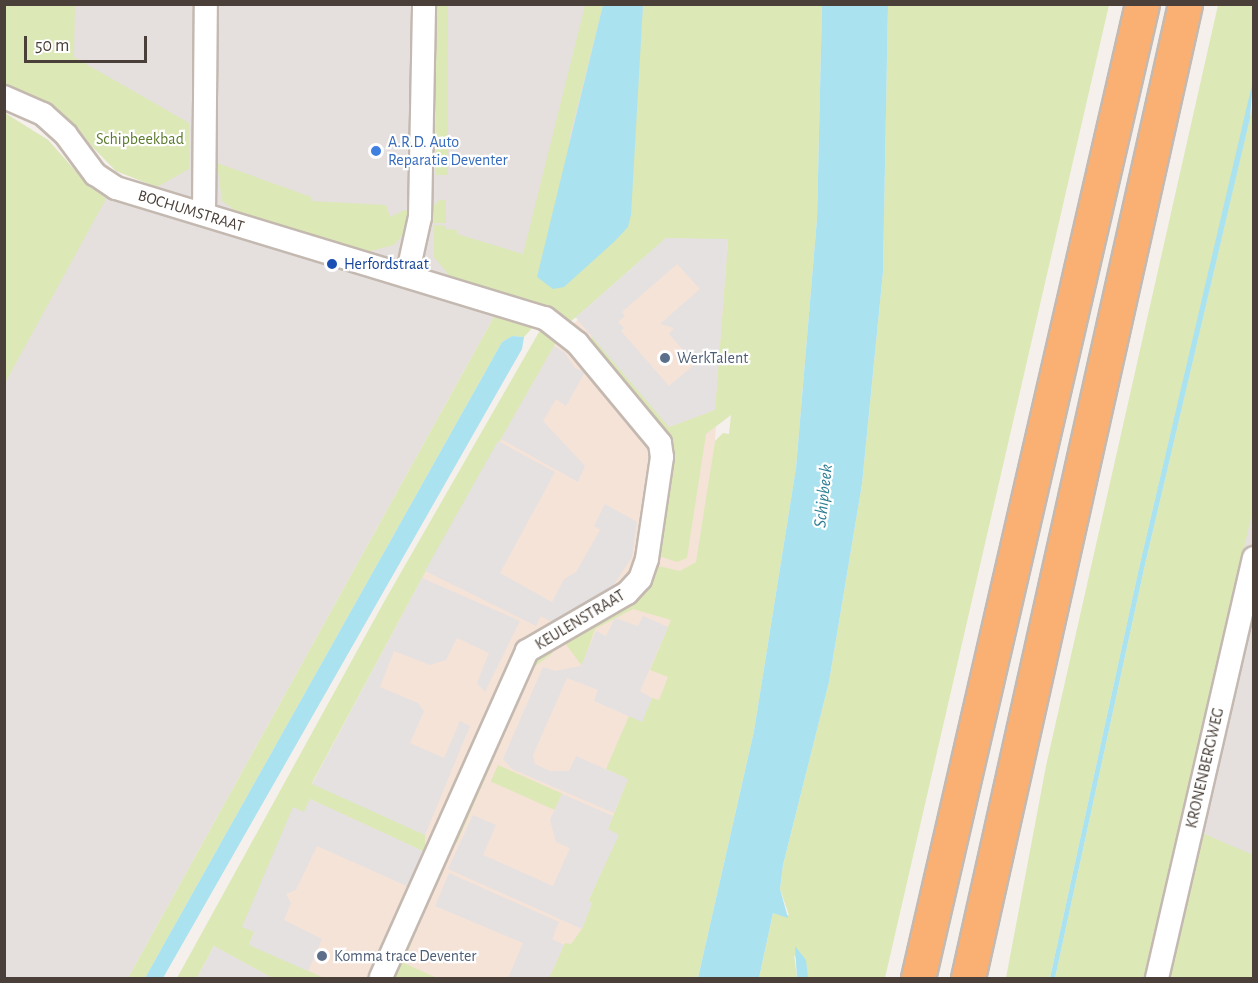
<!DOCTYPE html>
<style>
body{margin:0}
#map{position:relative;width:1258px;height:983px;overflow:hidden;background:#f5f0ec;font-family:"Alegreya Sans",sans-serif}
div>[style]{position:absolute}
.commercial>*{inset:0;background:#f6e3d8}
.industrial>*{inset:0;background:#e5e0dd}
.green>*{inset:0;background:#dce8b6;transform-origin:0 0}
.parking>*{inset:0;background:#e4e1e0}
.water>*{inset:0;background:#abe2ef}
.roads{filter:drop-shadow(2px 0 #c4b9b1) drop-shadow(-2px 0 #c4b9b1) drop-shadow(0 2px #c4b9b1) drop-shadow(0 -2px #c4b9b1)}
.minor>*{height:22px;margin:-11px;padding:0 11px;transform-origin:11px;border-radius:11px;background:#fff}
.highway>*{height:33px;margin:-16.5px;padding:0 16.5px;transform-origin:16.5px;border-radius:16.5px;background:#fab072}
.dots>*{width:16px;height:16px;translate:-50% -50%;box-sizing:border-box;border:3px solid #fff;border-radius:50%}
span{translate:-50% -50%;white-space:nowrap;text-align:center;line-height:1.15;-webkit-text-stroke:4.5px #fff;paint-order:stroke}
.park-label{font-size:16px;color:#5b7b2d}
.shop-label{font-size:16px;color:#366cbe}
.left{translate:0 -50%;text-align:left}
.street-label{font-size:16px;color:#4a4039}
.transit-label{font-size:16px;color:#164399}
.service-label{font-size:16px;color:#4e5e75}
.water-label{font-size:18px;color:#2d7e93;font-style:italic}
.frame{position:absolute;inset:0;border:6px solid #4a4039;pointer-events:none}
.scale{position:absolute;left:24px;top:36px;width:123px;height:27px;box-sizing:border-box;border:3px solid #4a4039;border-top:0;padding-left:8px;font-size:18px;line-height:21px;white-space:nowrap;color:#4a4039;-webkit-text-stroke:4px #fff;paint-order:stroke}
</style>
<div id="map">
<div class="commercial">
<div style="clip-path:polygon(666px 238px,728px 239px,715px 441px,700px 546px,607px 978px,197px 978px,312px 784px,422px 578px,557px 339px)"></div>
</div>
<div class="industrial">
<div style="clip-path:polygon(4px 5px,690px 5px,666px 238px,576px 318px,157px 187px,116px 171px,53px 106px,5px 85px)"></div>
<div style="clip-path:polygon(4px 113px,48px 140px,88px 185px,107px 197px,495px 315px,128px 978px,5px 978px)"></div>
<div style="clip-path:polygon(1253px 414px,1253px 978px,1127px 978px)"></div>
</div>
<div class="green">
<div style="clip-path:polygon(4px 5px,75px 5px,74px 57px,189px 123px,189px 169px,157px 187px,116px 171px,53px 106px,5px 85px)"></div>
<div style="left:436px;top:5px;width:12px;height:170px"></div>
<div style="clip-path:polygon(585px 5px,603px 5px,570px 136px,564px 287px,628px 227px,643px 5px,822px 5px,817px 219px,796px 468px,754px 731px,698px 978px,549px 978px,565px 943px,571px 944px,582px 929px,592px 903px,588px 902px,618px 835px,608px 829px,628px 779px,606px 769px,629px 716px,642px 721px,652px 698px,659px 700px,668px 677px,650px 670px,671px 620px,633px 609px,595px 629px,582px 666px,562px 639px,658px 566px,680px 571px,696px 562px,715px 441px,723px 433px,729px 434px,731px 415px,706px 434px,687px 558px,677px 562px,659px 556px,656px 551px,670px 452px,666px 433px,590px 346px,590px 340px,592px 336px,669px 427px,715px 410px,728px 240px,666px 238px,569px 323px,452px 279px,434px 257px,434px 225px,446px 226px,446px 229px,457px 230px,457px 234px,523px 254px)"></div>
<div style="clip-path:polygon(888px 5px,1109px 5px,885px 978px,808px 978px,794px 955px,797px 978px,759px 978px,773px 913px,789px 915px,780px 889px,783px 865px,829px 682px,862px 484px,883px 272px)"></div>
<div style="clip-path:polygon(1218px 5px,1253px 5px,1253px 80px,1245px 117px,1139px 568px,1050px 978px,1006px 978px,1046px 766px)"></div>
<div style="clip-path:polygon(1253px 104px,1253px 509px,1146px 978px,1055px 978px,1144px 569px)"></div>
<div style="clip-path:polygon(5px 113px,48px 140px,88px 185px,107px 197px,5px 383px)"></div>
<div style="clip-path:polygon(217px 163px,311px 197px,311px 201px,386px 205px,390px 217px,405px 210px,411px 212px,407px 230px,394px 245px,367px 252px,236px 211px,222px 201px)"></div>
<div style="clip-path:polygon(440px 200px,446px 200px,446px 223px,434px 223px,434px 205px)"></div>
<div style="clip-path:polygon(495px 315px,533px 327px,524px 337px,512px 336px,502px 342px,145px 978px,128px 978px)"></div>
<div style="clip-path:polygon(543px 330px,557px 339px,554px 346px,422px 578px,312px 783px,425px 835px,425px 852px,310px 799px,249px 944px,324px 978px,272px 978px,214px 946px,197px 978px,177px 978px,384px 602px,539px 332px)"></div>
<div style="clip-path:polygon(550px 649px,553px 653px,534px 667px,457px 843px,453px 841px,529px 661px)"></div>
<div style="left:498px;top:765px;width:70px;height:18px;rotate:24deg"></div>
<div style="clip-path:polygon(1202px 833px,1253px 855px,1253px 978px,1169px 978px)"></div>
<div style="clip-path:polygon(431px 892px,404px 963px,437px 978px,389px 978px)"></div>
</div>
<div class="parking">
<div style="clip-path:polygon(evenodd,666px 238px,728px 239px,715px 410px,669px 427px,576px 318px,666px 238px,677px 264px,700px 289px,660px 324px,674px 328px,669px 334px,695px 364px,669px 386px,621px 331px,624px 328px,618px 322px,625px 316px,622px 312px,677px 264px)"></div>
<div style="clip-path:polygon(554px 346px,564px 352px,575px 368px,585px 372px,566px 406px,556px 399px,543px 421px,585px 466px,578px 482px,501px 439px)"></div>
<div style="clip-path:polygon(498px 441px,555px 472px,500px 573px,552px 602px,564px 579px,576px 572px,600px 530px,594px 526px,605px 504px,637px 522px,632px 557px,613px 586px,552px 622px,541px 616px,536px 626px,425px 571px)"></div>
<div style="clip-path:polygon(422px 578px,520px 621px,485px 692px,477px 683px,489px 653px,457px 638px,446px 660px,430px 665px,394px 651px,380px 687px,418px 703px,424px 711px,410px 743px,444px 758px,460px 721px,470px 726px,425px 835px,312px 784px)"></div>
<div style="clip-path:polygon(643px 616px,668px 627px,640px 691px,652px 698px,642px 722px,594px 701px,598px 690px,567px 678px,533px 755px,535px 764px,550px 771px,569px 771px,576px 756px,628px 779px,614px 813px,512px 769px,503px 759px,543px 667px,555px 671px,581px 666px,596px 631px,606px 636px,615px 618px,638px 626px)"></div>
<div style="clip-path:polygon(562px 794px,613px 816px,608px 829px,619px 835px,588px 901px,592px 903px,582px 929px,448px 869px,473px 815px,496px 825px,483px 855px,553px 886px,570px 848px,556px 842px,550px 820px)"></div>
<div style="clip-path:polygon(310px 799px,425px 852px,409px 887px,317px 846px,296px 890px,286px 894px,291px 903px,284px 920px,322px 939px,308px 971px,249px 945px,254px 932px,242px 927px,293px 807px,304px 812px)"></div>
<div style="clip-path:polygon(449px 873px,559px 922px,552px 939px,564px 945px,549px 978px,508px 978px,523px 943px,435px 906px)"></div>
<div style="clip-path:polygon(214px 946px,272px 978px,197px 978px)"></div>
</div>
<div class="water">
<div style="clip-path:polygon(603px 5px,643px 5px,631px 215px,628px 227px,615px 241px,564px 287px,553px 289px,537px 277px)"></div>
<div style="clip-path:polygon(822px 5px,888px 5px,883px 272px,862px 484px,829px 682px,783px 865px,780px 889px,788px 918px,773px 913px,759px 978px,698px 978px,754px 731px,796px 468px,817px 219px)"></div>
<div style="clip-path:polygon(1253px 80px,1250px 118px,1144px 569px,1055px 978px,1050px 978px,1139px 568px)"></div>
<div style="clip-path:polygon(512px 336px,524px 337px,522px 349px,163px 978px,145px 978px,502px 342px)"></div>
<div style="clip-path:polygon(795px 946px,806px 960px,808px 978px,797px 978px)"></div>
</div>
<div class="roads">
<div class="minor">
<div style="left:4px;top:97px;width:43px;rotate:23.6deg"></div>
<div style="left:43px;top:114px;width:31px;rotate:42deg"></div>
<div style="left:66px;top:135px;width:49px;rotate:53.4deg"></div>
<div style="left:95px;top:174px;width:25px;rotate:34deg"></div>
<div style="left:116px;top:188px;width:448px;rotate:16.9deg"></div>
<div style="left:545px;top:318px;width:41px;rotate:38deg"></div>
<div style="left:577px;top:343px;width:130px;rotate:50.3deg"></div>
<div style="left:660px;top:443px;width:14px;rotate:82deg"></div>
<div style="left:662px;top:457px;width:103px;rotate:98.4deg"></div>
<div style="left:647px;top:559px;width:21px;rotate:109deg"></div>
<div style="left:640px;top:579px;width:19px;rotate:133deg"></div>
<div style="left:627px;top:593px;width:116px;rotate:149.9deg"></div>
<div style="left:527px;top:651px;width:358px;rotate:114.1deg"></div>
<div style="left:204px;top:214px;width:210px;rotate:-89.5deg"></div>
<div style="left:407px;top:276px;width:60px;rotate:-77.6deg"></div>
<div style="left:420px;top:217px;width:213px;rotate:-88.9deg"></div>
<div style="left:1157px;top:978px;width:431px;rotate:-77deg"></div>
</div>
<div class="highway">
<div style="left:918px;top:978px;width:999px;rotate:-77.05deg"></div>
<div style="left:968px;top:978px;width:998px;rotate:-77.44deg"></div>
</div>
</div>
<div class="dots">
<div style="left:376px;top:151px;background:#3f7fe0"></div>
<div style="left:332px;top:264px;background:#1a4fb4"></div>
<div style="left:665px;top:358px;background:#5c6f8a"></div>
<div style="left:322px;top:956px;background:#5c6f8a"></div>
</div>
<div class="park-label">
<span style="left:140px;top:139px">Schipbeekbad</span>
</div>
<div class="shop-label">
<span class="left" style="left:388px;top:151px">A.R.D. Auto<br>Reparatie Deventer</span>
</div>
<div class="street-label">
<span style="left:191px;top:211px;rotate:17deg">BOCHUMSTRAAT</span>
<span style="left:580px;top:620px;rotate:-31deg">KEULENSTRAAT</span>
<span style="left:1205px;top:768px;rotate:-77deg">KRONENBERGWEG</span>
</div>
<div class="transit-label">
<span class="left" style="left:344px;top:264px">Herfordstraat</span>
</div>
<div class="service-label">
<span class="left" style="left:677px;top:358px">WerkTalent</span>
<span class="left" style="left:334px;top:956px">Komma trace Deventer</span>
</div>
<div class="water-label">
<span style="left:824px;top:496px;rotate:-84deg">Schipbeek</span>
</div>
<div class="frame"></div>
<div class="scale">50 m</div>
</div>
